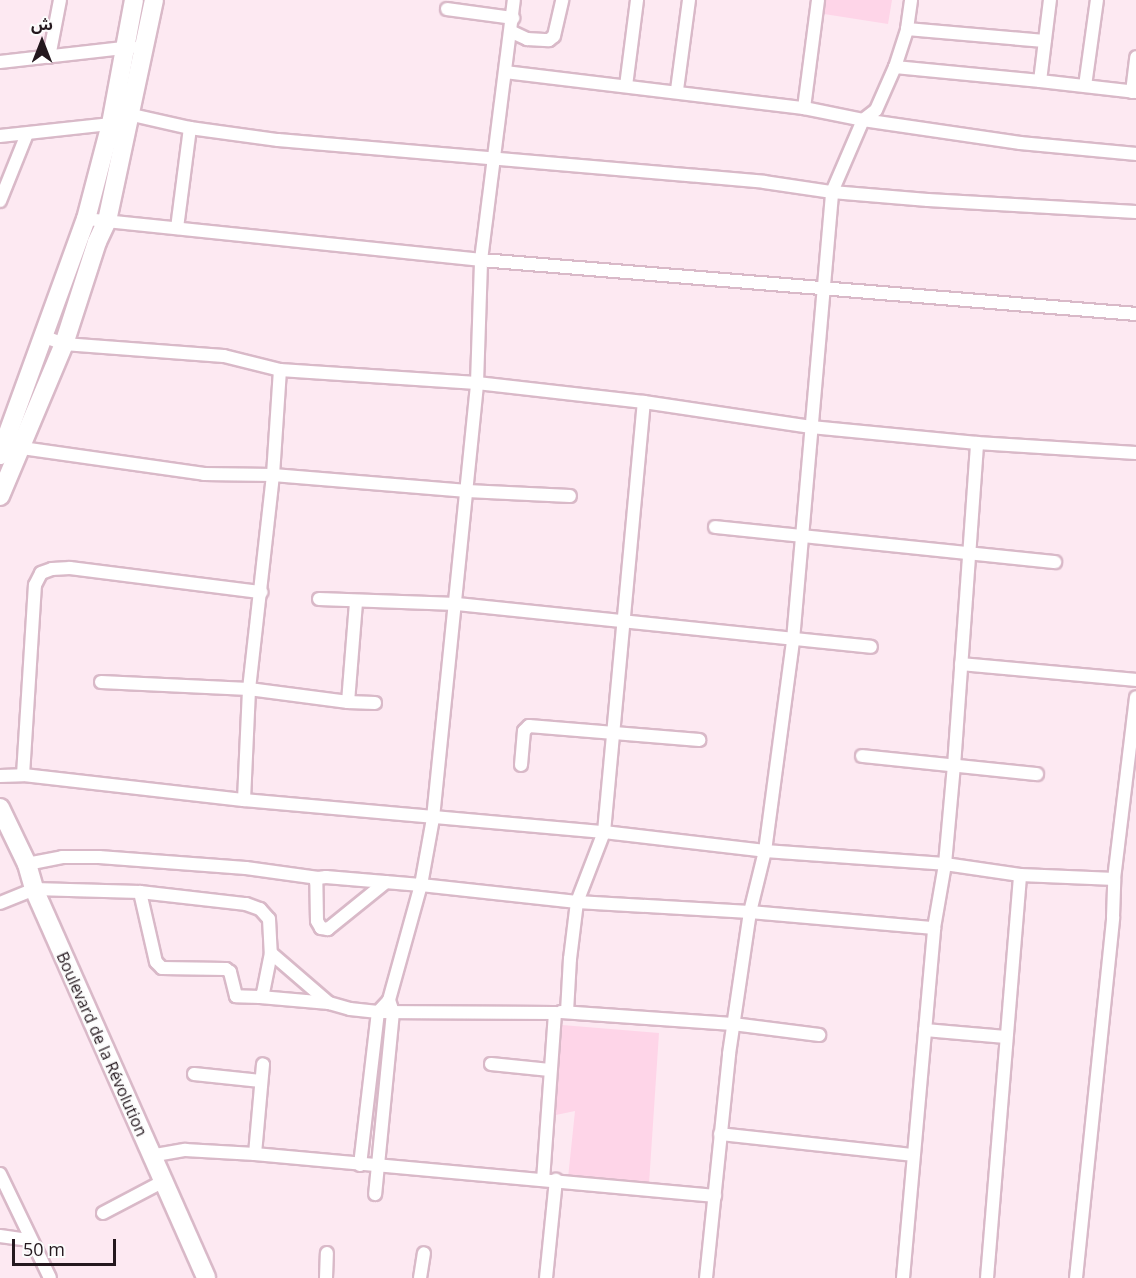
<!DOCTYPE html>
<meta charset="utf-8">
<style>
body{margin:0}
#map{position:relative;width:1136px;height:1278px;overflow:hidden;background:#fde9f2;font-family:"Open Sans","Noto Sans Arabic",sans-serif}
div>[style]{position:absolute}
.built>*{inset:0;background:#fed5e8}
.roads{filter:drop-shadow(2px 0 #d9b9c8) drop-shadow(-2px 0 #d9b9c8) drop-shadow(0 2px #d9b9c8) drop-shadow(0 -2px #d9b9c8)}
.street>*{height:12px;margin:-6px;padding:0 6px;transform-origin:6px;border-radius:6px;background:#fff}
.primary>*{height:18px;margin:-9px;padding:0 9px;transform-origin:9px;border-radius:9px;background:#fff}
span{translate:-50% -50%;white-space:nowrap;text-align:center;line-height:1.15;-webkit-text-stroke:4.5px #fcfcfc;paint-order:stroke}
.street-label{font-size:16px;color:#24181e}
.north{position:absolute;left:12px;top:12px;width:60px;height:60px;-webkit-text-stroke:4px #fcfcfc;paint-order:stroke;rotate:0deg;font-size:16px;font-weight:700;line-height:24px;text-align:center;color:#24181e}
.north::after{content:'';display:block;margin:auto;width:21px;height:27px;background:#24181e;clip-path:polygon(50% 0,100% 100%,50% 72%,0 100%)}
.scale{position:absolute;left:12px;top:1239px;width:104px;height:27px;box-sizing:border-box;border:3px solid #24181e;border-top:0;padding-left:8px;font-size:18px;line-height:21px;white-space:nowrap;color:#24181e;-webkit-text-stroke:4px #fcfcfc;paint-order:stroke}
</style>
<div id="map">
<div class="built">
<div style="clip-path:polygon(826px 0,892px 0,888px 24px,824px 14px)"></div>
<div style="clip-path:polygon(562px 1025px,659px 1033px,649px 1184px,568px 1178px,575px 1111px,551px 1116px)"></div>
</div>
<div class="roads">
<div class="street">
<div style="left:447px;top:9px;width:67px;rotate:7.8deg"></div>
<div style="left:907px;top:29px;width:138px;rotate:5deg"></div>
<div style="left:512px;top:32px;width:17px;rotate:25deg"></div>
<div style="left:527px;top:39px;width:22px;rotate:3deg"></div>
<div style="left:549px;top:40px;width:6px;rotate:-39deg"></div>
<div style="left:554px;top:36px;width:37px;rotate:-77deg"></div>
<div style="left:49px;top:57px;width:58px;rotate:-79.1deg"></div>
<div style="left:0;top:62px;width:133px;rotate:-6.5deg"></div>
<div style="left:895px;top:67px;width:146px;rotate:5.5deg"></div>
<div style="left:1040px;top:81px;width:82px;rotate:-83deg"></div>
<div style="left:505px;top:72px;width:301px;rotate:6.9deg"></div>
<div style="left:804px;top:108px;width:60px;rotate:11.5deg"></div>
<div style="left:863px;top:120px;width:159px;rotate:8.3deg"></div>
<div style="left:1020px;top:143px;width:117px;rotate:5.4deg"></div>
<div style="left:1040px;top:81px;width:97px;rotate:6.5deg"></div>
<div style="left:626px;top:86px;width:87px;rotate:-82.7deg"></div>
<div style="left:1085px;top:86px;width:87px;rotate:-82.1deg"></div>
<div style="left:677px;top:90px;width:91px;rotate:-82.4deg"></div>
<div style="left:1132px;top:92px;width:35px;rotate:-83deg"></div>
<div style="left:804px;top:108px;width:109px;rotate:-82.6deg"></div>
<div style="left:0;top:136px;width:112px;rotate:-6.2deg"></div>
<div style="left:111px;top:124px;width:20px;rotate:-30deg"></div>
<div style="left:128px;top:114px;width:64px;rotate:12.7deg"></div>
<div style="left:190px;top:128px;width:89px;rotate:7.8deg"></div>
<div style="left:278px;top:140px;width:488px;rotate:4.9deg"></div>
<div style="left:764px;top:182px;width:69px;rotate:8.4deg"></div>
<div style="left:832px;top:192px;width:96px;rotate:4.8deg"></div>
<div style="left:928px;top:200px;width:208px;rotate:3.3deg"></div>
<div style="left:0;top:201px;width:72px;rotate:-68.1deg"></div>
<div style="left:86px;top:219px;width:397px;rotate:5.9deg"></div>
<div style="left:481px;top:260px;width:657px;rotate:4.71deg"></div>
<div style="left:177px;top:228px;width:101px;rotate:-82.6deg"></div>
<div style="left:45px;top:337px;width:20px;rotate:20deg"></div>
<div style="left:64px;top:344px;width:160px;rotate:4.3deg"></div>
<div style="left:224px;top:356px;width:58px;rotate:14deg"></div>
<div style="left:280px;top:370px;width:197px;rotate:3.8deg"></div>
<div style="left:477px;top:383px;width:168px;rotate:6.5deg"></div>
<div style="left:644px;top:402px;width:169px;rotate:8.5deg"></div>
<div style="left:811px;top:427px;width:167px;rotate:5.5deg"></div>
<div style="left:977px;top:443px;width:159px;rotate:3.6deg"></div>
<div style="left:14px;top:444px;width:9px;rotate:27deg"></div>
<div style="left:22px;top:448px;width:184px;rotate:8.1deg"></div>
<div style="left:204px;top:474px;width:69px;rotate:0.8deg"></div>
<div style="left:273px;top:475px;width:195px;rotate:4.7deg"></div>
<div style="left:467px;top:491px;width:103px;rotate:2.8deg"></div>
<div style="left:715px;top:527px;width:342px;rotate:5.9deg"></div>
<div style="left:319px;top:599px;width:138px;rotate:2.1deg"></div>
<div style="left:457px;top:604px;width:416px;rotate:5.9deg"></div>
<div style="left:961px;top:664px;width:176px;rotate:5.2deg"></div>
<div style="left:101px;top:682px;width:148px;rotate:2.7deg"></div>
<div style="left:249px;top:689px;width:100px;rotate:7.5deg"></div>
<div style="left:348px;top:702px;width:27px;rotate:2deg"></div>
<div style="left:348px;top:702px;width:100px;rotate:-85.4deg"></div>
<div style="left:862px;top:756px;width:176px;rotate:5.9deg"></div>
<div style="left:521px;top:765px;width:34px;rotate:-85deg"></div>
<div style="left:524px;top:731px;width:7px;rotate:-45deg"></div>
<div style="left:529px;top:726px;width:171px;rotate:4.7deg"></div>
<div style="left:23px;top:775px;width:190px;rotate:-86.4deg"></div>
<div style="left:35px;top:585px;width:13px;rotate:-63deg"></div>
<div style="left:41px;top:573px;width:12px;rotate:-20deg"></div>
<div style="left:52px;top:569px;width:18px;rotate:-3deg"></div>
<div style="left:70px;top:568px;width:193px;rotate:7.2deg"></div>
<div style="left:0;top:776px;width:23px;rotate:-2deg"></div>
<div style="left:23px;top:775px;width:222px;rotate:6.5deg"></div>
<div style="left:244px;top:800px;width:361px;rotate:5.1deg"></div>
<div style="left:604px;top:832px;width:162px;rotate:6.7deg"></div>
<div style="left:765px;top:851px;width:180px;rotate:4.1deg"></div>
<div style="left:945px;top:864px;width:76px;rotate:8.3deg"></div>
<div style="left:1020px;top:875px;width:94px;rotate:2.4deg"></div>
<div style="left:244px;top:800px;width:111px;rotate:-87.4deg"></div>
<div style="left:249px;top:689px;width:215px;rotate:-83.6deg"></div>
<div style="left:273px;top:475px;width:105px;rotate:-86.2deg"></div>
<div style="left:27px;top:864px;width:36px;rotate:-11deg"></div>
<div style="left:62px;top:857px;width:37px"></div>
<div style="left:99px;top:857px;width:147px;rotate:4.3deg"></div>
<div style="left:246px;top:868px;width:73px;rotate:7.9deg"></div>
<div style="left:386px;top:882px;width:75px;rotate:141deg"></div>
<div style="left:328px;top:929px;width:7px;rotate:-172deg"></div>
<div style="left:321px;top:928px;width:8px;rotate:-120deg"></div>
<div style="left:317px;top:921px;width:39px;rotate:-91deg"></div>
<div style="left:316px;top:882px;width:4px;rotate:-63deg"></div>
<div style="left:318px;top:878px;width:8px;rotate:-7deg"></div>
<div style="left:326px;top:877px;width:95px;rotate:4.8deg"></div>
<div style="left:421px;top:885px;width:157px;rotate:6.2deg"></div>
<div style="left:577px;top:902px;width:173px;rotate:3.3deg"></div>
<div style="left:750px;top:912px;width:185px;rotate:5deg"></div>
<div style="left:0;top:903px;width:37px;rotate:-22deg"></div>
<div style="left:34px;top:889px;width:106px;rotate:1.6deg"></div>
<div style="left:140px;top:892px;width:107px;rotate:6.5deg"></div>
<div style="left:246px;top:904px;width:15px;rotate:20deg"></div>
<div style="left:260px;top:909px;width:13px;rotate:48deg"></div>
<div style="left:269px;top:919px;width:34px;rotate:87deg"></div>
<div style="left:271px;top:953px;width:41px;rotate:101.3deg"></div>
<div style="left:263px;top:993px;width:5px;rotate:127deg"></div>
<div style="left:260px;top:997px;width:24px;rotate:-178deg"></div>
<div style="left:236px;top:996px;width:25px;rotate:-104deg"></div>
<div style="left:230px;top:972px;width:5px;rotate:-143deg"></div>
<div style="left:226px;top:969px;width:64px;rotate:-179.1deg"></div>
<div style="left:162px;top:968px;width:8px;rotate:-135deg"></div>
<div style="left:156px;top:962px;width:72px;rotate:-102.9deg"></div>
<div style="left:271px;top:953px;width:77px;rotate:40.8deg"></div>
<div style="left:329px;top:1003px;width:22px;rotate:16deg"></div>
<div style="left:350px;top:1009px;width:28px;rotate:6deg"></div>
<div style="left:378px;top:1012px;width:177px;rotate:0.3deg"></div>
<div style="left:555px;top:1013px;width:167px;rotate:94.1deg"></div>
<div style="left:260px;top:997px;width:69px;rotate:5deg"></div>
<div style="left:389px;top:1000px;width:119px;rotate:-74.5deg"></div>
<div style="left:421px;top:885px;width:68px;rotate:-79.8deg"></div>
<div style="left:433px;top:818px;width:437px;rotate:-84.2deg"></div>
<div style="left:477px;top:383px;width:123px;rotate:-88.1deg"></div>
<div style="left:481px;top:260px;width:262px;rotate:-82.8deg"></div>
<div style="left:561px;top:1012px;width:172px;rotate:4deg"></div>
<div style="left:733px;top:1024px;width:87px;rotate:7.3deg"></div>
<div style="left:567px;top:1012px;width:53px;rotate:-86.8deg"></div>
<div style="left:570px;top:959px;width:57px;rotate:-83deg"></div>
<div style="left:577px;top:902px;width:75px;rotate:-68.9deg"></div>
<div style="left:604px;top:832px;width:432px;rotate:-84.7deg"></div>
<div style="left:925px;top:1030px;width:81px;rotate:4.9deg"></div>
<div style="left:491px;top:1064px;width:59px;rotate:5.8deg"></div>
<div style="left:194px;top:1074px;width:67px;rotate:6deg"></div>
<div style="left:720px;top:1134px;width:194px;rotate:6.2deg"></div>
<div style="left:255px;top:1154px;width:90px;rotate:-84.9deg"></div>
<div style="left:150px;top:1156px;width:36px;rotate:-10deg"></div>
<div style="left:185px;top:1150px;width:70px;rotate:3.3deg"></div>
<div style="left:255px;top:1154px;width:462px;rotate:5.2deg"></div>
<div style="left:360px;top:1165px;width:154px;rotate:-83.3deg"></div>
<div style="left:378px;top:1012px;width:16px;rotate:-47deg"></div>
<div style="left:389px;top:1000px;width:13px;rotate:72deg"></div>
<div style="left:393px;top:1012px;width:183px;rotate:95.6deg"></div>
<div style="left:0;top:1174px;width:115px;rotate:64.3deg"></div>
<div style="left:103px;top:1213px;width:69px;rotate:-27.7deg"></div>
<div style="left:0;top:1236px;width:30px;rotate:8deg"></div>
<div style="left:326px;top:1278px;width:25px;rotate:-88deg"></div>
<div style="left:420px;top:1278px;width:25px;rotate:-81deg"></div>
<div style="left:546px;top:1278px;width:99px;rotate:-84.2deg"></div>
<div style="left:706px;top:1278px;width:225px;rotate:-84.1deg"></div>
<div style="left:729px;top:1054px;width:144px;rotate:-81.6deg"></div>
<div style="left:750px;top:912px;width:63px;rotate:-76.2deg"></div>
<div style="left:765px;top:851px;width:213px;rotate:-82.4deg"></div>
<div style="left:793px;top:640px;width:450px;rotate:-85deg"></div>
<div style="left:832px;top:192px;width:78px;rotate:-66.7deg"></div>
<div style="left:863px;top:120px;width:16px;rotate:-38deg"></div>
<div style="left:876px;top:110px;width:47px;rotate:-66.2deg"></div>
<div style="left:895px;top:67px;width:40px;rotate:-72deg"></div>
<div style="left:907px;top:29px;width:29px;rotate:-82deg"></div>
<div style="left:903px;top:1278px;width:351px;rotate:-84.9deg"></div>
<div style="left:934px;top:928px;width:65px;rotate:-80.2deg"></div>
<div style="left:945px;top:864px;width:98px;rotate:-84.8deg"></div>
<div style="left:954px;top:766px;width:324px;rotate:-85.9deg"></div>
<div style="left:987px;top:1278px;width:404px;rotate:-85.3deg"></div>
<div style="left:1076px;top:1278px;width:363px;rotate:-84.1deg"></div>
<div style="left:1113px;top:917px;width:38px;rotate:-88deg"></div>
<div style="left:1114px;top:879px;width:183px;rotate:-83.1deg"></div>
</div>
<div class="primary">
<div style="left:0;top:455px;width:251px;rotate:-70deg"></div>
<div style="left:86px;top:219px;width:98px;rotate:-75.3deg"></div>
<div style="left:111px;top:124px;width:126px;rotate:-79.5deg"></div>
<div style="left:0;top:496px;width:165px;rotate:-67.2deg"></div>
<div style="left:64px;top:344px;width:107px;rotate:-72.1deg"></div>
<div style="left:97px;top:242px;width:23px;rotate:-65deg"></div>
<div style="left:107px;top:221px;width:226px;rotate:-78deg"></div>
<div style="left:0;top:808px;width:62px;rotate:64.3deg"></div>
<div style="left:27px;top:864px;width:26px;rotate:74deg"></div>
<div style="left:34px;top:889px;width:425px;rotate:66.1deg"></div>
</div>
</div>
<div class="street-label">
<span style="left:102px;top:1044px;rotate:66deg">Boulevard de la Révolution</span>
</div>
<div class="north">ش</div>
<div class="scale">50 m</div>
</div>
